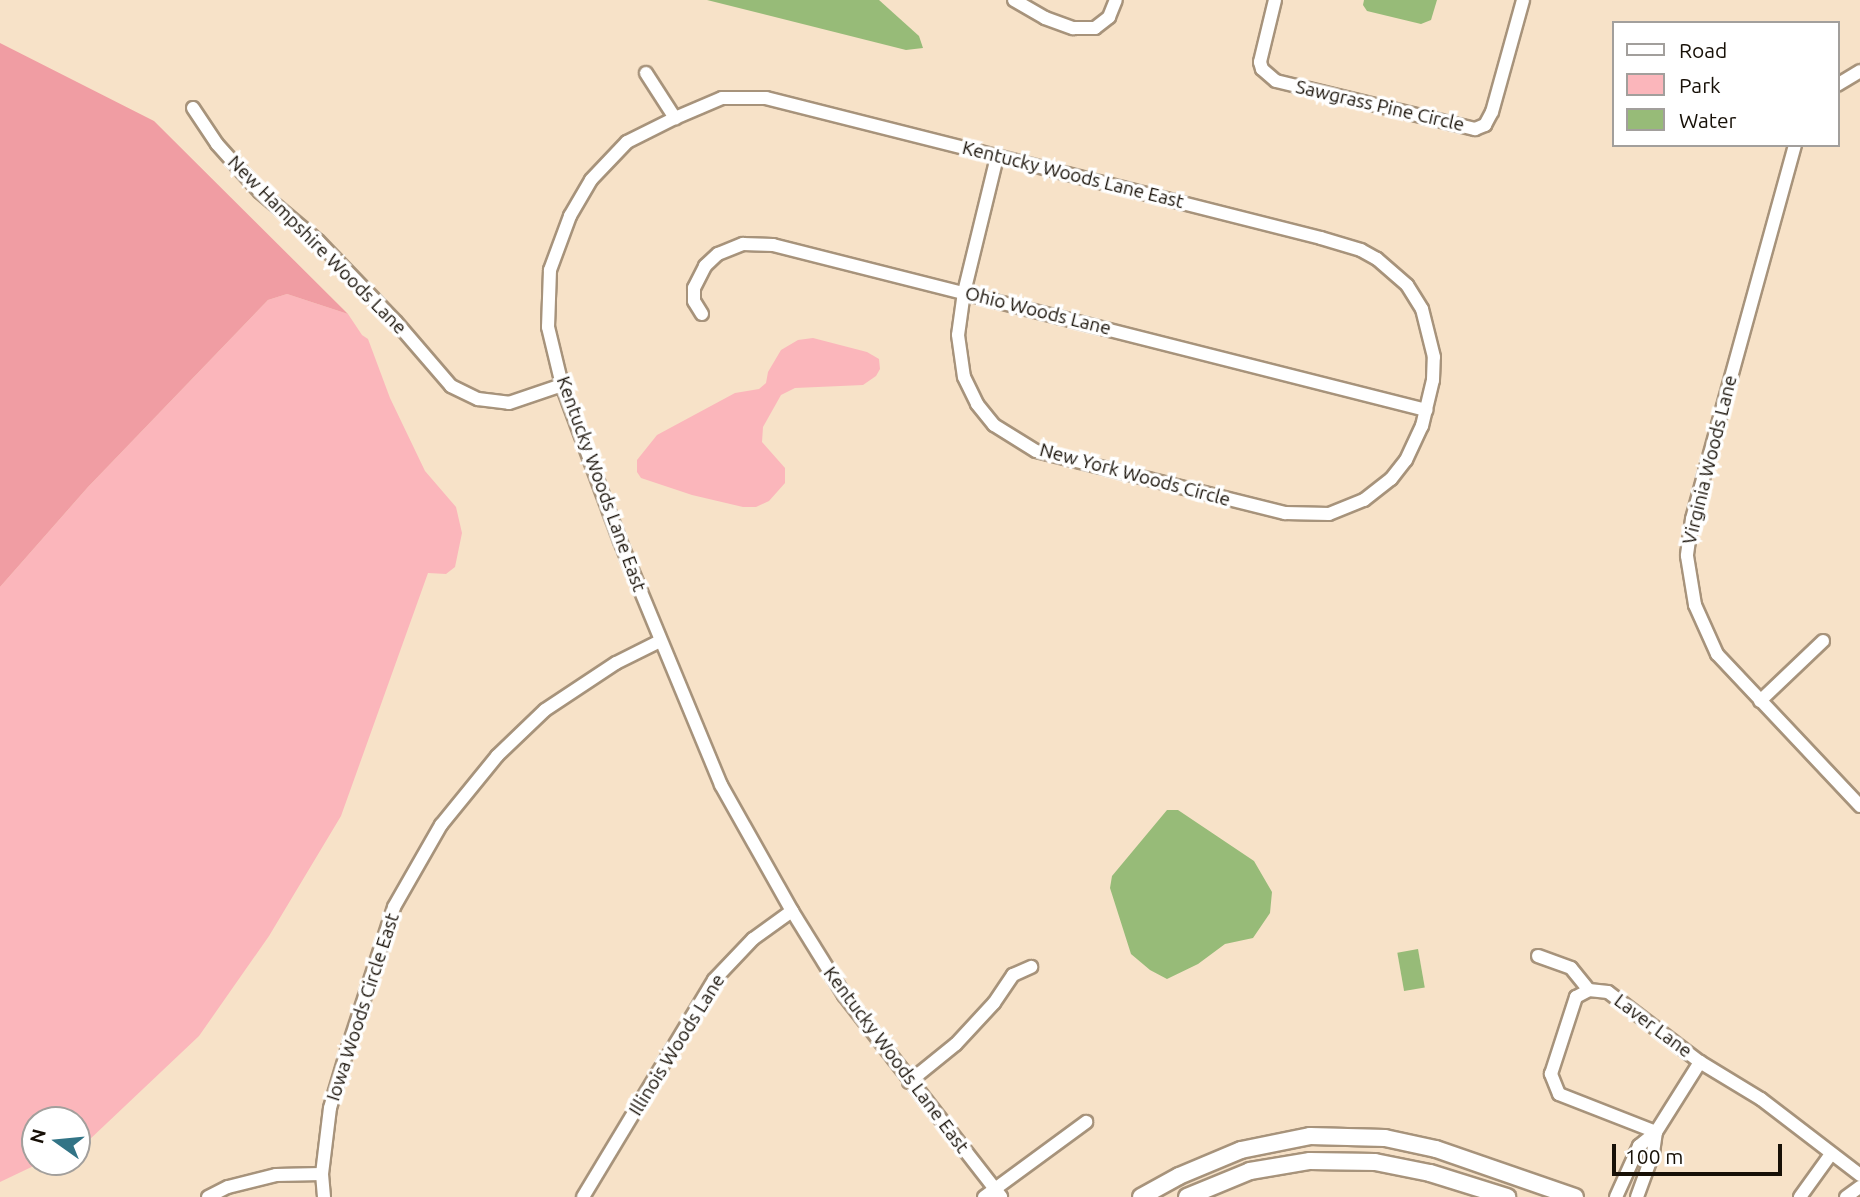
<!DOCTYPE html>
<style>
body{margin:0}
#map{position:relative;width:1860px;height:1197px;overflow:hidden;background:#f7e2c8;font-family:Ubuntu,sans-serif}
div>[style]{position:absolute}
.green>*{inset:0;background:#fbb6bb}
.forest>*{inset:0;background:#f09da3}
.water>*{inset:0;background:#97bb78;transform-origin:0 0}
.roads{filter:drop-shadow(2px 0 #a7937b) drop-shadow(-2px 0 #a7937b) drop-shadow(0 2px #a7937b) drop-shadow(0 -2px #a7937b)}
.minor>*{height:12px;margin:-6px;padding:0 6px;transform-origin:6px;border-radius:6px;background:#fff}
.tertiary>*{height:16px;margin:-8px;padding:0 8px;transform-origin:8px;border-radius:8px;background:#fff}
span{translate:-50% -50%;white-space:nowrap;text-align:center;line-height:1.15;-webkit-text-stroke:7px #fff;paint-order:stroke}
.street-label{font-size:19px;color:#171007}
.legend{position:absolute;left:1612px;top:21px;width:228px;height:126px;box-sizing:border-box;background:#fff;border:2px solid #a29f9c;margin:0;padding:9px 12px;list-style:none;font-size:21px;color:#171007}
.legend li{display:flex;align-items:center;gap:14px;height:35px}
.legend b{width:35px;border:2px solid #a29f9c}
.north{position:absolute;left:21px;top:1106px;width:70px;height:70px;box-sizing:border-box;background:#fff;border:2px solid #a29f9c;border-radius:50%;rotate:285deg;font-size:19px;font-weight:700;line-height:28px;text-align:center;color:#171007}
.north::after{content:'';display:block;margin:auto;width:24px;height:32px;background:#327486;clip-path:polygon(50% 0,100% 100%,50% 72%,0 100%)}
.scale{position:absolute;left:1612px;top:1144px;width:170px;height:32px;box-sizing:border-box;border:4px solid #171007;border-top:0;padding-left:9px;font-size:21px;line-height:24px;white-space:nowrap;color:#171007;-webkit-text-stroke:5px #fff;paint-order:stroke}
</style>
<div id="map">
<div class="green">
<div style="clip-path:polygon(287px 294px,348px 314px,362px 335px,368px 339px,390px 398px,425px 471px,456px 507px,462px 533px,455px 567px,446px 574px,428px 573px,341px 816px,269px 936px,199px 1036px,88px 1141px,77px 1146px,77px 1120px,35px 1120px,35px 1162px,42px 1162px,0 1182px,0 587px,88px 487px,268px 300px)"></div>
<div style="clip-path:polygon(813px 338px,867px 352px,879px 359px,880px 369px,876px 376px,863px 385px,795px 388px,781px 395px,763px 427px,762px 442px,785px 468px,785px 483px,769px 501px,756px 507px,743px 507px,692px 495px,641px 478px,637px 472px,637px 460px,657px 435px,735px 393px,759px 389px,766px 383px,768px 372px,781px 350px,798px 340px)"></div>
</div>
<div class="forest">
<div style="clip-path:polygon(0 43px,154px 121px,348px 314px,287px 294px,268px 300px,88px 487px,0 587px)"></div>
</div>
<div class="water">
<div style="clip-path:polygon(707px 0,879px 0,919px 36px,923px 48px,906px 50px)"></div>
<div style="clip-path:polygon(1364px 0,1437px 0,1431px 20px,1421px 24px,1367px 11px,1363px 5px)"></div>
<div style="clip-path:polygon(1167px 810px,1178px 810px,1254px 861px,1272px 892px,1270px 913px,1253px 938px,1225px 944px,1198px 964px,1167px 979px,1150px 970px,1131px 954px,1110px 888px,1112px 876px)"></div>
<div style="left:1418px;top:949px;width:39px;height:21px;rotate:80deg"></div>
</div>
<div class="roads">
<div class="minor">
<div style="left:1014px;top:0;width:36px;rotate:30deg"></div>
<div style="left:1045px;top:18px;width:30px;rotate:20deg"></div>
<div style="left:1073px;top:28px;width:22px"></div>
<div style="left:1095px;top:28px;width:18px;rotate:-38deg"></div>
<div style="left:1109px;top:17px;width:18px;rotate:-68deg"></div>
<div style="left:1275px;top:0;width:64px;rotate:103.6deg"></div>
<div style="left:1260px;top:62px;width:7px;rotate:74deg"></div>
<div style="left:1262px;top:69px;width:18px;rotate:41deg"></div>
<div style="left:1276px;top:81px;width:205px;rotate:13.6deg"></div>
<div style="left:1475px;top:129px;width:11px;rotate:-22deg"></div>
<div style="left:1485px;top:125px;width:15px;rotate:-62deg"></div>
<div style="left:1492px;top:112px;width:116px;rotate:-74.5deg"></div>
<div style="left:646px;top:73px;width:54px;rotate:57.2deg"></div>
<div style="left:1837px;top:85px;width:27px;rotate:-31deg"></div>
<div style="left:193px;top:108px;width:43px;rotate:56.3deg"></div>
<div style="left:217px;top:144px;width:64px;rotate:48.1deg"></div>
<div style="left:260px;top:192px;width:76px;rotate:40.2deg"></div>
<div style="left:318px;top:241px;width:112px;rotate:46.1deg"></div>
<div style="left:396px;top:322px;width:84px;rotate:49.3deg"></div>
<div style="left:451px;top:386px;width:30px;rotate:26deg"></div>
<div style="left:478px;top:399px;width:31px;rotate:7deg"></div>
<div style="left:509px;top:403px;width:56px;rotate:-18.8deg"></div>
<div style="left:1795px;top:145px;width:388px;rotate:105.4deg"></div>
<div style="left:1692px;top:519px;width:37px;rotate:98deg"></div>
<div style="left:1687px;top:556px;width:50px;rotate:80.7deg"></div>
<div style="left:1695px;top:605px;width:54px;rotate:65.8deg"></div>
<div style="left:1717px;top:654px;width:209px;rotate:46.7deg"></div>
<div style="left:997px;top:157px;width:139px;rotate:103.7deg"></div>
<div style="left:964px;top:292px;width:43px;rotate:97.9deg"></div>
<div style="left:958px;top:335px;width:42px;rotate:81.9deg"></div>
<div style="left:964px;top:377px;width:30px;rotate:64deg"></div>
<div style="left:977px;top:404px;width:27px;rotate:51deg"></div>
<div style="left:994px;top:425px;width:49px;rotate:31.8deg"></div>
<div style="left:1036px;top:451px;width:257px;rotate:14deg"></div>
<div style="left:1285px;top:513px;width:44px;rotate:1.3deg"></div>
<div style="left:1329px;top:514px;width:38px;rotate:-22deg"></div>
<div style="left:1364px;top:500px;width:34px;rotate:-38deg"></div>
<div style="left:1391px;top:479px;width:24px;rotate:-52deg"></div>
<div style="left:1406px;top:460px;width:38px;rotate:-65deg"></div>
<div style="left:1422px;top:426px;width:47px;rotate:-76.6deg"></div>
<div style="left:1433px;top:380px;width:23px;rotate:-88deg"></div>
<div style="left:1434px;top:357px;width:49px;rotate:-104deg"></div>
<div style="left:1422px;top:309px;width:28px;rotate:-122deg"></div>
<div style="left:1407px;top:285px;width:40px;rotate:-139deg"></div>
<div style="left:1377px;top:259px;width:18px;rotate:-151deg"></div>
<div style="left:1361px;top:250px;width:42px;rotate:-163.3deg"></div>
<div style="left:1321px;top:238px;width:572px;rotate:-165.84deg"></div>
<div style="left:766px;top:98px;width:44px;rotate:180deg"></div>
<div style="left:722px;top:98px;width:51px;rotate:156.9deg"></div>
<div style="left:675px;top:118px;width:54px;rotate:153.4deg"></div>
<div style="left:627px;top:142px;width:52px;rotate:133.5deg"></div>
<div style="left:591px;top:180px;width:42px;rotate:120.3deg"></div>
<div style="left:570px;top:216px;width:58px;rotate:110.3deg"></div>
<div style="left:550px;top:270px;width:57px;rotate:92deg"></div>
<div style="left:548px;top:327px;width:60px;rotate:76.4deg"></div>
<div style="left:562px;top:385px;width:166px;rotate:69.6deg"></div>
<div style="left:620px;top:541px;width:264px;rotate:67.5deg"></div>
<div style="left:721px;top:785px;width:145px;rotate:60.6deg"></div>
<div style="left:792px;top:911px;width:99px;rotate:58.2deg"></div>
<div style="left:844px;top:995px;width:256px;rotate:52.1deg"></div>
<div style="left:702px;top:314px;width:15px;rotate:-122deg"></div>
<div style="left:694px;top:301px;width:13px;rotate:-90deg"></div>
<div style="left:694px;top:288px;width:25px;rotate:-63deg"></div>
<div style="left:705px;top:266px;width:18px;rotate:-43deg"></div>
<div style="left:718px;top:254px;width:27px;rotate:-22deg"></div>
<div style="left:743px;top:244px;width:30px;rotate:2deg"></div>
<div style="left:773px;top:245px;width:674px;rotate:14.18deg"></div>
<div style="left:1760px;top:701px;width:87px;rotate:-43.6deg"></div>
<div style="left:1538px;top:956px;width:35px;rotate:20deg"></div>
<div style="left:1571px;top:968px;width:28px;rotate:51deg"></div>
<div style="left:909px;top:1082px;width:60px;rotate:-39deg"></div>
<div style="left:956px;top:1044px;width:56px;rotate:-47.2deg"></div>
<div style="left:994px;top:1003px;width:34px;rotate:-56deg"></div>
<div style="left:1013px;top:975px;width:20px;rotate:-24deg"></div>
<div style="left:1656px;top:1132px;width:104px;rotate:-158.6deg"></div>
<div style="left:1559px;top:1094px;width:22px;rotate:-112deg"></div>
<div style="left:1551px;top:1074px;width:81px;rotate:-72deg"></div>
<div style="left:1576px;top:997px;width:15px;rotate:-28deg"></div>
<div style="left:1589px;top:990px;width:19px;rotate:6deg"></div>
<div style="left:1608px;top:992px;width:116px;rotate:37.3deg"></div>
<div style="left:1700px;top:1062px;width:71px;rotate:31.2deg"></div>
<div style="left:1761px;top:1099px;width:125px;rotate:37.5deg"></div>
<div style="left:208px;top:1197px;width:22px;rotate:-27deg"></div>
<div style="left:228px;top:1187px;width:49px;rotate:-14deg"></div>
<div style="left:276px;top:1175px;width:46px;rotate:-1.2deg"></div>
<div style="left:324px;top:1197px;width:23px;rotate:-95deg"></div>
<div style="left:322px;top:1174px;width:66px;rotate:-83.1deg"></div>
<div style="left:330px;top:1108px;width:59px;rotate:-73.4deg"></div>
<div style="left:347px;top:1051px;width:151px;rotate:-71.9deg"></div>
<div style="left:394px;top:907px;width:95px;rotate:-60.2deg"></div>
<div style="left:441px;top:825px;width:89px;rotate:-50.9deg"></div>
<div style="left:497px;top:756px;width:66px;rotate:-43.8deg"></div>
<div style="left:545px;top:710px;width:85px;rotate:-33.5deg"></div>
<div style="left:616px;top:663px;width:49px;rotate:-26.6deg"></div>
<div style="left:583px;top:1197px;width:253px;rotate:-58.9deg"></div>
<div style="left:714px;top:980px;width:57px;rotate:-46.4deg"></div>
<div style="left:753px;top:939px;width:48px;rotate:-35.7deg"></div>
<div style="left:984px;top:1197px;width:127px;rotate:-36.3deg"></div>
<div style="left:1616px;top:1197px;width:56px;rotate:-65.7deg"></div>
<div style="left:1639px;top:1146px;width:22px;rotate:-39deg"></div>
<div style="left:1656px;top:1132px;width:83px;rotate:-57.8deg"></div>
<div style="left:1637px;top:1197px;width:47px;rotate:-70deg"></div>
<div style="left:1653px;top:1153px;width:21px;rotate:-82deg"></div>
<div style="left:1800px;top:1197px;width:53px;rotate:-54.2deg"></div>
<div style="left:1846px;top:1197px;width:17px;rotate:-36deg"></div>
</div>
<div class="tertiary">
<div style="left:1141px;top:1197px;width:43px;rotate:-28.9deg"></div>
<div style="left:1179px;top:1176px;width:67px;rotate:-22.8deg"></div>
<div style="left:1241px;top:1150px;width:70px;rotate:-11.5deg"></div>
<div style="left:1310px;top:1136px;width:75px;rotate:1.5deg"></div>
<div style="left:1385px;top:1138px;width:52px;rotate:12.2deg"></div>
<div style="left:1436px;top:1149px;width:147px;rotate:19.1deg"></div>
<div style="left:1187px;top:1197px;width:68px;rotate:-22.4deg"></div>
<div style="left:1250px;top:1171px;width:61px;rotate:-9.5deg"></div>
<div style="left:1310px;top:1161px;width:65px;rotate:0.9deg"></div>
<div style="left:1375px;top:1162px;width:56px;rotate:11.3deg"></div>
<div style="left:1430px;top:1173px;width:81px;rotate:17.3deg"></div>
</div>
</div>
<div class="street-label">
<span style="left:1380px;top:106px;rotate:13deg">Sawgrass Pine Circle</span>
<span style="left:1073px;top:175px;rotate:14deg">Kentucky Woods Lane East</span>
<span style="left:317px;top:245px;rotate:45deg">New Hampshire Woods Lane</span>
<span style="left:1038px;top:311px;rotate:14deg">Ohio Woods Lane</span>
<span style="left:1710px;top:460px;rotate:-76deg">Virginia Woods Lane</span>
<span style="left:1135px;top:475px;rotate:15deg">New York Woods Circle</span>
<span style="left:601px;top:484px;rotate:70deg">Kentucky Woods Lane East</span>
<span style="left:363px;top:1007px;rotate:-72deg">Iowa Woods Circle East</span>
<span style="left:1653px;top:1026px;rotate:37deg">Laver Lane</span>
<span style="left:677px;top:1045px;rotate:-58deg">Illinois Woods Lane</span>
<span style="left:896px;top:1060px;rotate:53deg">Kentucky Woods Lane East</span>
</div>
<ul class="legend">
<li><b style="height:9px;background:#fff"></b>Road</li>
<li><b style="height:19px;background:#fbb6bb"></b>Park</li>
<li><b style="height:19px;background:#97bb78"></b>Water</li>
</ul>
<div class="north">N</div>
<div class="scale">100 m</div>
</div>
